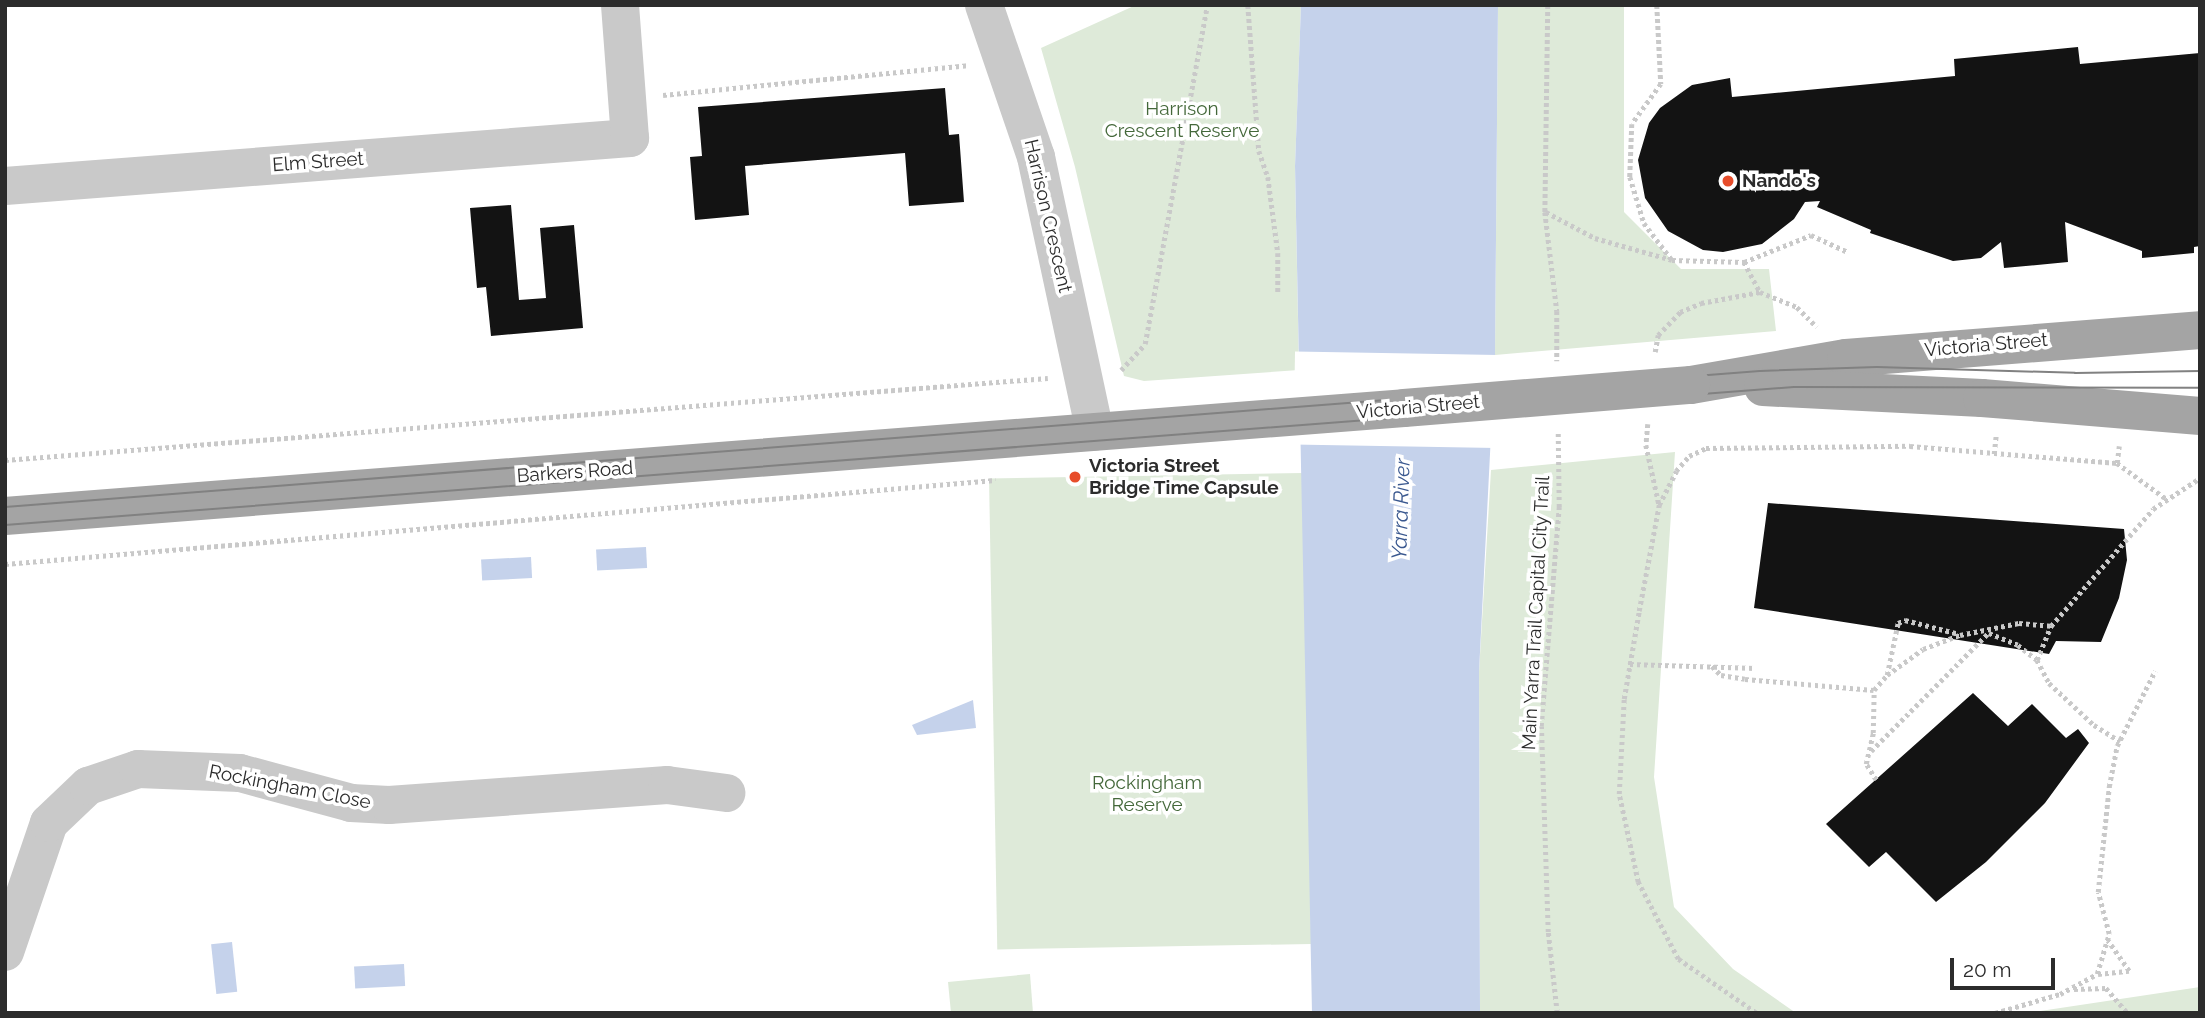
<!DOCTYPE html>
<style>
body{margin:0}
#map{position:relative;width:2205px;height:1018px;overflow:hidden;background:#fff;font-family:Raleway,sans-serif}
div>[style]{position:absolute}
.green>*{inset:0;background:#deead9;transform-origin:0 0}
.water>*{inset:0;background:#c5d2eb;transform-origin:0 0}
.pier>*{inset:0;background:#fff;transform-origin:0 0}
.building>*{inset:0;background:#131313}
.path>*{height:4.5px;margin-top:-2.25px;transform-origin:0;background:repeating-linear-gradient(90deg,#c9c9c9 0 3.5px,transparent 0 7px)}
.minor>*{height:38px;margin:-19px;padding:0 19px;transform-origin:19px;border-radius:19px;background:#c9c9c9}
.major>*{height:38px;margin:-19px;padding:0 19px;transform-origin:19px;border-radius:19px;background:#a4a4a4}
.tram>*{height:2px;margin:-1px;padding:0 1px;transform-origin:1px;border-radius:1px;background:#818181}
.major-bridge>*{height:38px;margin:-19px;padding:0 19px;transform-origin:19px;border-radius:19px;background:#a4a4a4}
.dots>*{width:19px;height:19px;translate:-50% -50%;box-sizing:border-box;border:4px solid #fff;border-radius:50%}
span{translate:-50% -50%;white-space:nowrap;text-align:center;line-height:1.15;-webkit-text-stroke:7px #fff;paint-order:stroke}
.park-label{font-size:19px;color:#44683a}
.street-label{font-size:19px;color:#2c2c2c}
.poi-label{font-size:19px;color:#2c2c2c;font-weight:700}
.left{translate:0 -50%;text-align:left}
.water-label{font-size:21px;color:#3a588f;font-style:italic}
.frame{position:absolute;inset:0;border:7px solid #2c2c2c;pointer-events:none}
.scale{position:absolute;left:1950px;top:958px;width:105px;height:32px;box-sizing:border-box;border:4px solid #2c2c2c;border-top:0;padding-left:9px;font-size:21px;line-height:24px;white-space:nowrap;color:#2c2c2c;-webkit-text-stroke:5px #fff;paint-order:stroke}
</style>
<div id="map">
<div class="green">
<div style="clip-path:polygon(1136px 5px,1301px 5px,1295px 166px,1299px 370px,1144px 381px,1124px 376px,1075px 167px,1041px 48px)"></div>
<div style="clip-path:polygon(1498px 5px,1624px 5px,1624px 212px,1681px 269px,1769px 269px,1776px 331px,1495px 355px)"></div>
<div style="clip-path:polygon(1675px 452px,1654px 777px,1674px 907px,1733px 969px,1796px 1013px,1480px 1013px,1479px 672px,1491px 470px)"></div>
<div style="left:1303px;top:473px;width:471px;height:314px;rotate:89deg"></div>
<div style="clip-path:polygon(1030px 974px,1033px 1013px,951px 1013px,948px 982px)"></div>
<div style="clip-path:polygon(2200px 987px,2200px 1013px,2027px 1013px)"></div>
</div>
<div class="water">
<div style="clip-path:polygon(1301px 5px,1498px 5px,1495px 355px,1479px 672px,1480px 1013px,1312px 1013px,1295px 166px)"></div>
<div style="left:646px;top:547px;width:21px;height:50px;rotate:87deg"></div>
<div style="left:531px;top:557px;width:21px;height:50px;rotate:87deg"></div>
<div style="clip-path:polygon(973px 700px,976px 728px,917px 735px,912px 725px)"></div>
<div style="left:232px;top:942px;width:50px;height:21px;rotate:84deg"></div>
<div style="left:404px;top:964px;width:22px;height:50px;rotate:87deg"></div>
</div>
<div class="pier">
<div style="left:1498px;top:355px;width:93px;height:203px;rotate:91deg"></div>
</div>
<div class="building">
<div style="clip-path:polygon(2078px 47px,2080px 64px,2200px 53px,2200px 246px,2194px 247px,2194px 253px,2142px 258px,2142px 251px,2065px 222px,2068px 262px,2004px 268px,2001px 242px,1981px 258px,1953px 261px,1870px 233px,1871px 230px,1817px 207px,1820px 201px,1805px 202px,1794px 219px,1762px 244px,1723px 252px,1703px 250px,1668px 231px,1645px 198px,1638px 160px,1649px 123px,1660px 108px,1692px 85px,1730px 78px,1732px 97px,1955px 76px,1954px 59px)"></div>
<div style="clip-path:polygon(945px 88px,949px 135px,959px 134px,964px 202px,909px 206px,905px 153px,745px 166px,749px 215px,695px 220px,690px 157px,702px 156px,698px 107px)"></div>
<div style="clip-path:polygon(511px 205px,519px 300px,546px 298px,540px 228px,574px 225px,583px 328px,491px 336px,486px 287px,477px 288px,470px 208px)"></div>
<div style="clip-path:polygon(1768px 503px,2124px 529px,2127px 560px,2119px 598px,2101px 642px,2056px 641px,2049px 654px,1754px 608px)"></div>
<div style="clip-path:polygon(1973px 693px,2008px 726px,2032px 704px,2066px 738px,2078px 729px,2089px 743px,2045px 803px,1986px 862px,1936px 902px,1886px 852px,1869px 867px,1826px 824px)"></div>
</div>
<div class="path">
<div style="left:1248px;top:5px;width:146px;rotate:85.7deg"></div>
<div style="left:1259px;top:151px;width:28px;rotate:71deg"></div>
<div style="left:1268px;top:177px;width:77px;rotate:82.5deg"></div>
<div style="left:1278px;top:253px;width:40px;rotate:90deg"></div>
<div style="left:1548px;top:5px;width:207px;rotate:90.8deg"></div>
<div style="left:1545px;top:212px;width:100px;rotate:83.1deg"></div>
<div style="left:1557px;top:311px;width:50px;rotate:90deg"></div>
<div style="left:1657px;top:5px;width:79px;rotate:87.1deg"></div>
<div style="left:1661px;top:84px;width:49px;rotate:125.9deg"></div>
<div style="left:1632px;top:124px;width:53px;rotate:92.2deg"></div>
<div style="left:1630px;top:177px;width:48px;rotate:73.1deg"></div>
<div style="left:1644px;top:223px;width:46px;rotate:52.9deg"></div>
<div style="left:663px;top:95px;width:306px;rotate:-5.6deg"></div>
<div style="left:1546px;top:212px;width:55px;rotate:28deg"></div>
<div style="left:1595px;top:238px;width:80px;rotate:15.9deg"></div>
<div style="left:1672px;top:260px;width:72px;rotate:1.6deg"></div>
<div style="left:1744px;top:262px;width:34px;rotate:62deg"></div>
<div style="left:1744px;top:262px;width:72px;rotate:-21.9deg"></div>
<div style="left:1811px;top:235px;width:41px;rotate:24.7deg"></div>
<div style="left:1655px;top:352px;width:17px;rotate:-80deg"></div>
<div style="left:1658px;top:335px;width:32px;rotate:-46deg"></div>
<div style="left:1680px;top:312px;width:23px;rotate:-23deg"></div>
<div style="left:1701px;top:303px;width:60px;rotate:-10.6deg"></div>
<div style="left:1760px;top:292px;width:40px;rotate:22deg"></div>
<div style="left:1797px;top:307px;width:28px;rotate:45deg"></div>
<div style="left:1121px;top:370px;width:35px;rotate:-47deg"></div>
<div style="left:1145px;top:344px;width:345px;rotate:-79.6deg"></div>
<div style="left:1648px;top:424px;width:21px;rotate:95deg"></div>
<div style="left:1646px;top:445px;width:60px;rotate:77.6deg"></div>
<div style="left:1994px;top:454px;width:20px;rotate:-84deg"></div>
<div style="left:5px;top:460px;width:1046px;rotate:-4.5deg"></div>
<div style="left:2117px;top:463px;width:17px;rotate:-83deg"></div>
<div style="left:5px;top:564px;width:994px;rotate:-4.85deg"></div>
<div style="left:1989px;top:633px;width:31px;rotate:22deg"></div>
<div style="left:2018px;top:645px;width:24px;rotate:38deg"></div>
<div style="left:2037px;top:660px;width:26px;rotate:62deg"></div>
<div style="left:2049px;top:683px;width:62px;rotate:43deg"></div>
<div style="left:2094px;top:725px;width:31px;rotate:32deg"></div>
<div style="left:2037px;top:660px;width:37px;rotate:-68deg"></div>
<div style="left:2051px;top:626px;width:155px;rotate:-48.9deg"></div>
<div style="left:2153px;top:509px;width:56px;rotate:-33.4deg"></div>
<div style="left:1630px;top:664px;width:125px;rotate:1.8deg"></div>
<div style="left:1712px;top:666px;width:13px;rotate:45deg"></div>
<div style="left:1721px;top:675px;width:24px;rotate:9deg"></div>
<div style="left:1745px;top:679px;width:129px;rotate:4.9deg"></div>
<div style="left:1887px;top:675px;width:53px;rotate:-78.1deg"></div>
<div style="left:1898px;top:623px;width:8px;rotate:-23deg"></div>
<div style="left:1905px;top:620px;width:56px;rotate:14.5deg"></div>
<div style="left:1871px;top:751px;width:166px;rotate:-45.2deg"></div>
<div style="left:1876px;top:780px;width:19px;rotate:-122deg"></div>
<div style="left:1866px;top:764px;width:32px;rotate:-77deg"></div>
<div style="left:1873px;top:733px;width:43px;rotate:-88.7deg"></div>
<div style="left:1874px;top:690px;width:20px;rotate:-49deg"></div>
<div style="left:1887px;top:675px;width:44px;rotate:-35.8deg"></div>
<div style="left:1923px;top:649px;width:40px;rotate:-21deg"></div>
<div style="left:1960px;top:635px;width:60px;rotate:-11.5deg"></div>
<div style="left:2019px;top:623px;width:32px;rotate:5deg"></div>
<div style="left:2098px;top:974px;width:31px;rotate:-6deg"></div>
<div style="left:2129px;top:971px;width:37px;rotate:-125deg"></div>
<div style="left:2074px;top:989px;width:32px;rotate:-2deg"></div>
<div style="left:2106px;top:988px;width:33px;rotate:49deg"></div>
<div style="left:1557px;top:1013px;width:81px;rotate:-96.3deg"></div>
<div style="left:1548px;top:932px;width:206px;rotate:-91.9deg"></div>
<div style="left:1541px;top:726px;width:220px;rotate:-85.3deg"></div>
<div style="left:1559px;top:507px;width:75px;rotate:-90.8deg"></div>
<div style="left:1756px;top:1013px;width:95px;rotate:-145.3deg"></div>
<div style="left:1678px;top:959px;width:87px;rotate:-117.5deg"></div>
<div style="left:1638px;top:882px;width:90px;rotate:-102.2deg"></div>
<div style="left:1619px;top:794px;width:95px;rotate:-87deg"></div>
<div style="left:1624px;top:699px;width:89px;rotate:-80.3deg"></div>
<div style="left:1639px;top:611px;width:108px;rotate:-79.3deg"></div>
<div style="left:1659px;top:505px;width:38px;rotate:-63deg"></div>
<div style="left:1676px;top:471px;width:20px;rotate:-49deg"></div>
<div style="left:1689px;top:456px;width:19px;rotate:-25deg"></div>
<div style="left:1706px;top:448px;width:204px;rotate:-0.6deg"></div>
<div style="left:1910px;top:446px;width:208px;rotate:4.7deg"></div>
<div style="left:2117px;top:463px;width:63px;rotate:36deg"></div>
<div style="left:1995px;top:1013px;width:68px;rotate:-16.3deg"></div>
<div style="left:2060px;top:994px;width:42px;rotate:-28.4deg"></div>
<div style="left:2097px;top:974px;width:42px;rotate:-73.3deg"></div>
<div style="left:2109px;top:934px;width:43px;rotate:-104.7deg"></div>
<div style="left:2098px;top:892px;width:106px;rotate:-84deg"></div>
<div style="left:2109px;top:787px;width:42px;rotate:-79deg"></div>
<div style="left:2117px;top:746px;width:84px;rotate:-63.1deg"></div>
</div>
<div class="minor">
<div style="left:984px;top:5px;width:161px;rotate:71.1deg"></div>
<div style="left:1036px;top:157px;width:281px;rotate:77.9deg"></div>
<div style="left:5px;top:186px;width:627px;rotate:-4.39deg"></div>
<div style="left:630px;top:138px;width:133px;rotate:-94.3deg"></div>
<div style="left:5px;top:952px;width:136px;rotate:-71.2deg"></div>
<div style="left:49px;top:823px;width:54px;rotate:-43.5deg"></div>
<div style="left:88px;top:786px;width:53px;rotate:-18.8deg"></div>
<div style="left:138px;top:769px;width:102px;rotate:2.2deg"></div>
<div style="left:240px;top:773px;width:115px;rotate:15.1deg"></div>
<div style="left:351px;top:803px;width:38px;rotate:3deg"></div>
<div style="left:389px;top:805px;width:279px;rotate:-4.1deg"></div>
<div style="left:667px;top:785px;width:60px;rotate:7.7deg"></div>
</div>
<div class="major">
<div style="left:1691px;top:385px;width:157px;rotate:-9.9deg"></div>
<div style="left:1846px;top:358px;width:355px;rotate:-4.5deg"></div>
<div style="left:1763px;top:387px;width:219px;rotate:2.9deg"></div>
<div style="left:1982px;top:398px;width:219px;rotate:4.7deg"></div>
<div style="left:5px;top:516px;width:1403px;rotate:-4.41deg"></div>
</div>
<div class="tram">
<div style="left:5px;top:507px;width:1760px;rotate:-4.43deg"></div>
<div style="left:1760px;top:371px;width:117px;rotate:-2deg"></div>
<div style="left:1877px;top:367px;width:198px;rotate:1.7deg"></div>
<div style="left:2075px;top:373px;width:125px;rotate:-0.9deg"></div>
<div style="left:5px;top:525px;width:1794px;rotate:-4.41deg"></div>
<div style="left:1794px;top:387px;width:406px;rotate:0.1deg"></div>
</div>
<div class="major-bridge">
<div style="left:1404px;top:408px;width:288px;rotate:-4.6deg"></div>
</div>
<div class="dots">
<div style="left:1728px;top:181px;background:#e74d2b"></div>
<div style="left:1075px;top:477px;background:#e74d2b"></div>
</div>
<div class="park-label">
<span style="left:1182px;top:120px">Harrison<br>Crescent Reserve</span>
<span style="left:1147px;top:794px">Rockingham<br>Reserve</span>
</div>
<div class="street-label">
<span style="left:318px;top:162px;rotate:-4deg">Elm Street</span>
<span style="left:1048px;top:216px;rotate:77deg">Harrison Crescent</span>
<span style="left:1986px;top:345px;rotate:-5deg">Victoria Street</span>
<span style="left:1418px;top:407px;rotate:-5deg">Victoria Street</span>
<span style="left:575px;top:472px;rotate:-4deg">Barkers Road</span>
<span style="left:1536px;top:613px;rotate:-87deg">Main Yarra Trail Capital City Trail</span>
<span style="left:290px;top:787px;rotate:11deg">Rockingham Close</span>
</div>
<div class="poi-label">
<span class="left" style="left:1742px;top:181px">Nando's</span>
<span class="left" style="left:1089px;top:477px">Victoria Street<br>Bridge Time Capsule</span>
</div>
<div class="water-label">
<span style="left:1401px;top:509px;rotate:-88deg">Yarra River</span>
</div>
<div class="frame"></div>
<div class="scale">20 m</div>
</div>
